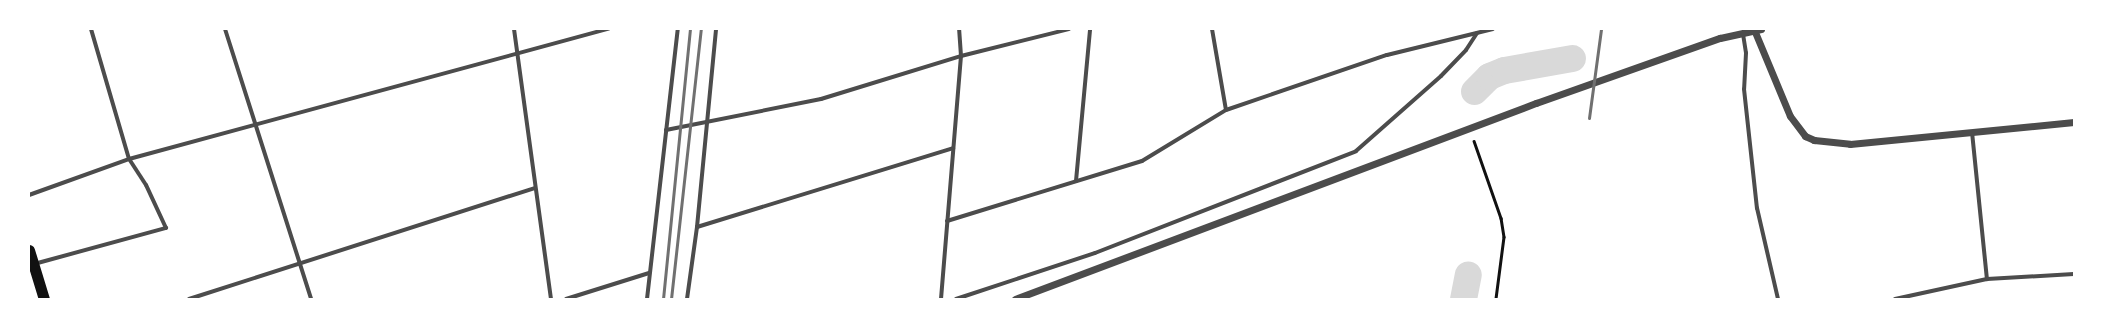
<!DOCTYPE html>
<style>
body{margin:0}
#map{position:relative;width:2103px;height:328px;overflow:hidden;background:#fff;font-family:"Roboto Condensed",sans-serif}
div>[style]{position:absolute}
.river>*{height:27px;margin:-13.5px;padding:0 13.5px;transform-origin:13.5px;border-radius:13.5px;background:#d9d9d9}
.path>*{height:2.5px;margin:-1.25px;padding:0 1.25px;transform-origin:1.25px;border-radius:1.25px;background:#111}
.minor>*{height:4px;margin:-2px;padding:0 2px;transform-origin:2px;border-radius:2px;background:#4c4c4c}
.tertiary>*{height:7px;margin:-3.5px;padding:0 3.5px;transform-origin:3.5px;border-radius:3.5px;background:#4c4c4c}
.trunk>*{height:11px;margin:-5.5px;padding:0 5.5px;transform-origin:5.5px;border-radius:5.5px;background:#111}
.rail>*{height:3px;margin:-1.5px;padding:0 1.5px;transform-origin:1.5px;border-radius:1.5px;background:#707070}
span{translate:-50% -50%;white-space:nowrap;text-align:center;line-height:1.15;-webkit-text-stroke:4px #fff;paint-order:stroke}
.frame{position:absolute;inset:0;border:30px solid #fff;pointer-events:none}
</style>
<div id="map">
<div class="river">
<div style="left:1474px;top:91px;width:21px;rotate:-45deg"></div>
<div style="left:1489px;top:76px;width:16px;rotate:-22deg"></div>
<div style="left:1504px;top:70px;width:69px;rotate:-10deg"></div>
<div style="left:1463px;top:299px;width:25px;rotate:-79deg"></div>
</div>
<div class="path">
<div style="left:1474px;top:141px;width:82px;rotate:70.7deg"></div>
<div style="left:1501px;top:218px;width:19px;rotate:81deg"></div>
<div style="left:1504px;top:237px;width:63px;rotate:97.4deg"></div>
</div>
<div class="minor">
<div style="left:225px;top:29px;width:283px;rotate:72.3deg"></div>
<div style="left:514px;top:29px;width:273px;rotate:82.2deg"></div>
<div style="left:1212px;top:29px;width:82px;rotate:80.2deg"></div>
<div style="left:1743px;top:34px;width:19px;rotate:81deg"></div>
<div style="left:1746px;top:53px;width:36px;rotate:93deg"></div>
<div style="left:1744px;top:89px;width:120px;rotate:83.8deg"></div>
<div style="left:1757px;top:208px;width:93px;rotate:77deg"></div>
<div style="left:666px;top:130px;width:158px;rotate:-11.3deg"></div>
<div style="left:821px;top:99px;width:146px;rotate:-17.1deg"></div>
<div style="left:961px;top:56px;width:111px;rotate:-14deg"></div>
<div style="left:1972px;top:132px;width:148px;rotate:84.2deg"></div>
<div style="left:1076px;top:181px;width:153px;rotate:-84.7deg"></div>
<div style="left:29px;top:195px;width:106px;rotate:-19.8deg"></div>
<div style="left:129px;top:159px;width:497px;rotate:-15.2deg"></div>
<div style="left:947px;top:221px;width:204px;rotate:-17.1deg"></div>
<div style="left:1142px;top:161px;width:98px;rotate:-31.3deg"></div>
<div style="left:1226px;top:110px;width:170px;rotate:-18.9deg"></div>
<div style="left:1387px;top:55px;width:109px;rotate:-13.8deg"></div>
<div style="left:697px;top:227px;width:268px;rotate:-17.1deg"></div>
<div style="left:34px;top:264px;width:137px;rotate:-15.3deg"></div>
<div style="left:166px;top:228px;width:47px;rotate:-114.9deg"></div>
<div style="left:146px;top:185px;width:31px;rotate:-123deg"></div>
<div style="left:129px;top:159px;width:135px;rotate:-106.3deg"></div>
<div style="left:189px;top:299px;width:363px;rotate:-17.8deg"></div>
<div style="left:566px;top:299px;width:87px;rotate:-17.4deg"></div>
<div style="left:647px;top:299px;width:272px;rotate:-83.5deg"></div>
<div style="left:687px;top:299px;width:73px;rotate:-82.1deg"></div>
<div style="left:697px;top:227px;width:199px;rotate:-84.5deg"></div>
<div style="left:941px;top:299px;width:244px;rotate:-85.3deg"></div>
<div style="left:961px;top:56px;width:27px;rotate:-94deg"></div>
<div style="left:956px;top:299px;width:146px;rotate:-18.3deg"></div>
<div style="left:1095px;top:253px;width:280px;rotate:-21.3deg"></div>
<div style="left:1356px;top:151px;width:113px;rotate:-41.4deg"></div>
<div style="left:1441px;top:76px;width:36px;rotate:-46deg"></div>
<div style="left:1466px;top:50px;width:20px;rotate:-57deg"></div>
<div style="left:1895px;top:299px;width:94px;rotate:-12.3deg"></div>
<div style="left:1987px;top:279px;width:87px;rotate:-3.3deg"></div>
</div>
<div class="tertiary">
<div style="left:1755px;top:32px;width:91px;rotate:67.4deg"></div>
<div style="left:1790px;top:116px;width:25px;rotate:53deg"></div>
<div style="left:1805px;top:136px;width:10px;rotate:24deg"></div>
<div style="left:1814px;top:140px;width:36px;rotate:6deg"></div>
<div style="left:1850px;top:144px;width:225px;rotate:-5.6deg"></div>
<div style="left:1015px;top:299px;width:557px;rotate:-20.62deg"></div>
<div style="left:1536px;top:103px;width:195px;rotate:-19.5deg"></div>
<div style="left:1720px;top:38px;width:42px;rotate:-12.4deg"></div>
</div>
<div class="trunk">
<div style="left:29px;top:250px;width:51px;rotate:73deg"></div>
</div>
<div class="rail">
<div style="left:1589px;top:118px;width:90px;rotate:-82.3deg"></div>
<div style="left:663px;top:299px;width:271px;rotate:-84.3deg"></div>
<div style="left:671px;top:299px;width:272px;rotate:-83.7deg"></div>
</div>
<div class="frame"></div>
</div>
